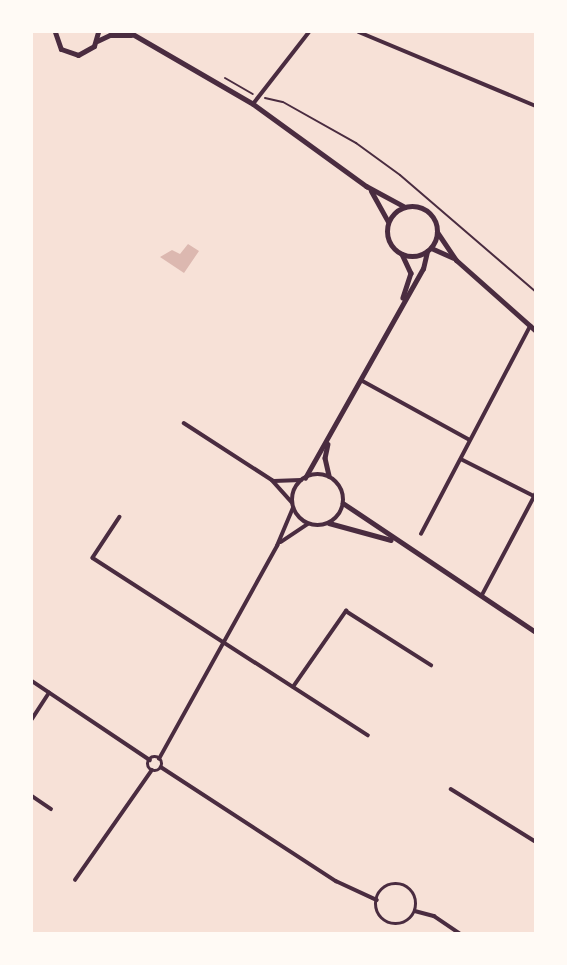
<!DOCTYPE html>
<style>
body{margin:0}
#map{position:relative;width:567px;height:965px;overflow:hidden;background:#f7e1d7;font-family:"Zilla Slab",serif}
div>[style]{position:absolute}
.water>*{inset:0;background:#dcb8b0}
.path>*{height:2px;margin:-1px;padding:0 1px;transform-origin:1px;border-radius:1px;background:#4a2c40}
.minor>*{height:3.5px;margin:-1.75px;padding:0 1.75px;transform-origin:1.75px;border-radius:1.75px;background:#4a2c40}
.minor>.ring{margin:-1.75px;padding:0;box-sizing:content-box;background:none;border:3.5px solid #4a2c40;border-radius:50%}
.tertiary>*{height:4.5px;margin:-2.25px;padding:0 2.25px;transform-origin:2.25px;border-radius:2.25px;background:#4a2c40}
.tertiary>.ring{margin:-2.25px;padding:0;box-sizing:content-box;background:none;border:4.5px solid #4a2c40;border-radius:50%}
.primary>*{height:5px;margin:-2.5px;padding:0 2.5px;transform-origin:2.5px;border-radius:2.5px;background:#4a2c40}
.primary>.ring{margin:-2.5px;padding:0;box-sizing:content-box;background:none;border:5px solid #4a2c40;border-radius:50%}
span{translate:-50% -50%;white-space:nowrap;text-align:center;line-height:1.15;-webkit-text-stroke:7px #fffaf5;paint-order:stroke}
.frame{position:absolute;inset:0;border:33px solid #fffaf5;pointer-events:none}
</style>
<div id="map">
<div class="water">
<div style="clip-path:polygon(188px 244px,199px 251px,184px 273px,160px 257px,172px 250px,180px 254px)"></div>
</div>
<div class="path">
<div style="left:225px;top:78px;width:32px;rotate:30deg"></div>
<div style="left:265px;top:98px;width:18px;rotate:13deg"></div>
<div style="left:283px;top:102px;width:84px;rotate:29.3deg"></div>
<div style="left:356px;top:143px;width:54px;rotate:36deg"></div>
<div style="left:400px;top:175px;width:179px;rotate:40.7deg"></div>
</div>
<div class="minor">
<div style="left:359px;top:32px;width:192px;rotate:22.7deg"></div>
<div style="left:253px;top:104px;width:91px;rotate:-52.1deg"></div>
<div style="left:361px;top:380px;width:124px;rotate:28.8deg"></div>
<div style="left:184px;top:423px;width:105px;rotate:32.9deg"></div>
<div style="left:272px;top:480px;width:30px;rotate:48deg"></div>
<div style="left:461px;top:459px;width:82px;rotate:26.9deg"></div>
<div style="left:274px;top:481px;width:27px;rotate:-2deg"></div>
<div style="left:120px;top:517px;width:49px;rotate:123.4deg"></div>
<div style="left:93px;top:558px;width:327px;rotate:32.8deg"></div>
<div style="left:421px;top:534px;width:235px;rotate:-62.3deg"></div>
<div style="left:281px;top:542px;width:32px;rotate:-34deg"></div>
<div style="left:482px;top:595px;width:115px;rotate:-62.1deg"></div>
<div style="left:32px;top:681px;width:142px;rotate:33.8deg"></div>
<div style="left:293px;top:687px;width:93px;rotate:-55.1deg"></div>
<div style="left:346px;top:611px;width:101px;rotate:32.4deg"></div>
<div style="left:32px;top:719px;width:31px;rotate:-57deg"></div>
<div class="ring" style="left:148px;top:757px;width:10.5px;height:10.5px"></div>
<div style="left:159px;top:759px;width:244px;rotate:-61deg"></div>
<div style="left:277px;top:546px;width:41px;rotate:-67.2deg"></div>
<div style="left:161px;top:767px;width:209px;rotate:33.1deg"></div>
<div style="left:336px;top:881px;width:45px;rotate:24.9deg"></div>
<div style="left:451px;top:789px;width:100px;rotate:31.9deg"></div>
<div style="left:32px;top:796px;width:23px;rotate:34deg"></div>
<div style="left:75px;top:880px;width:134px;rotate:-55deg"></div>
<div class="ring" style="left:376px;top:884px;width:36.5px;height:36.5px"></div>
<div style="left:415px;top:911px;width:20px;rotate:15deg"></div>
<div style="left:434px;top:916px;width:32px;rotate:34deg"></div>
</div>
<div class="tertiary">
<div style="left:402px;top:254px;width:21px;rotate:65deg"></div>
<div style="left:411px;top:273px;width:26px;rotate:108deg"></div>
<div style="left:328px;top:444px;width:14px;rotate:102deg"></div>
<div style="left:325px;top:458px;width:18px;rotate:77deg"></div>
<div class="ring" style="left:292px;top:474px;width:47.5px;height:47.5px"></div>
<div style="left:305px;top:478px;width:240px;rotate:-60.6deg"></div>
<div style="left:423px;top:269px;width:18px;rotate:-77deg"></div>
<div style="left:343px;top:503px;width:232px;rotate:33.8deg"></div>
<div style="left:329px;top:523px;width:64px;rotate:15.3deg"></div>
</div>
<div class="primary">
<div style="left:55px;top:32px;width:18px;rotate:71deg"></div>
<div style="left:61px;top:49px;width:18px;rotate:19deg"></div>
<div style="left:78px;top:55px;width:18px;rotate:-29deg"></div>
<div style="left:94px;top:46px;width:15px;rotate:-74deg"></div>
<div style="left:129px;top:32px;width:143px;rotate:30.1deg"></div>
<div style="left:253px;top:104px;width:140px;rotate:36deg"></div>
<div style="left:366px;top:186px;width:44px;rotate:28.3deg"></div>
<div style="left:97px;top:41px;width:14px;rotate:-25deg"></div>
<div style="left:110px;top:35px;width:21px"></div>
<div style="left:371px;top:191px;width:35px;rotate:61deg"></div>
<div class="ring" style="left:387px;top:206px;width:45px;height:45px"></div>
<div style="left:437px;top:232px;width:34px;rotate:56deg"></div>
<div style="left:456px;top:260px;width:107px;rotate:41.6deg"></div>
<div style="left:431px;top:248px;width:24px;rotate:24deg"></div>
</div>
<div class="frame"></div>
</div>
